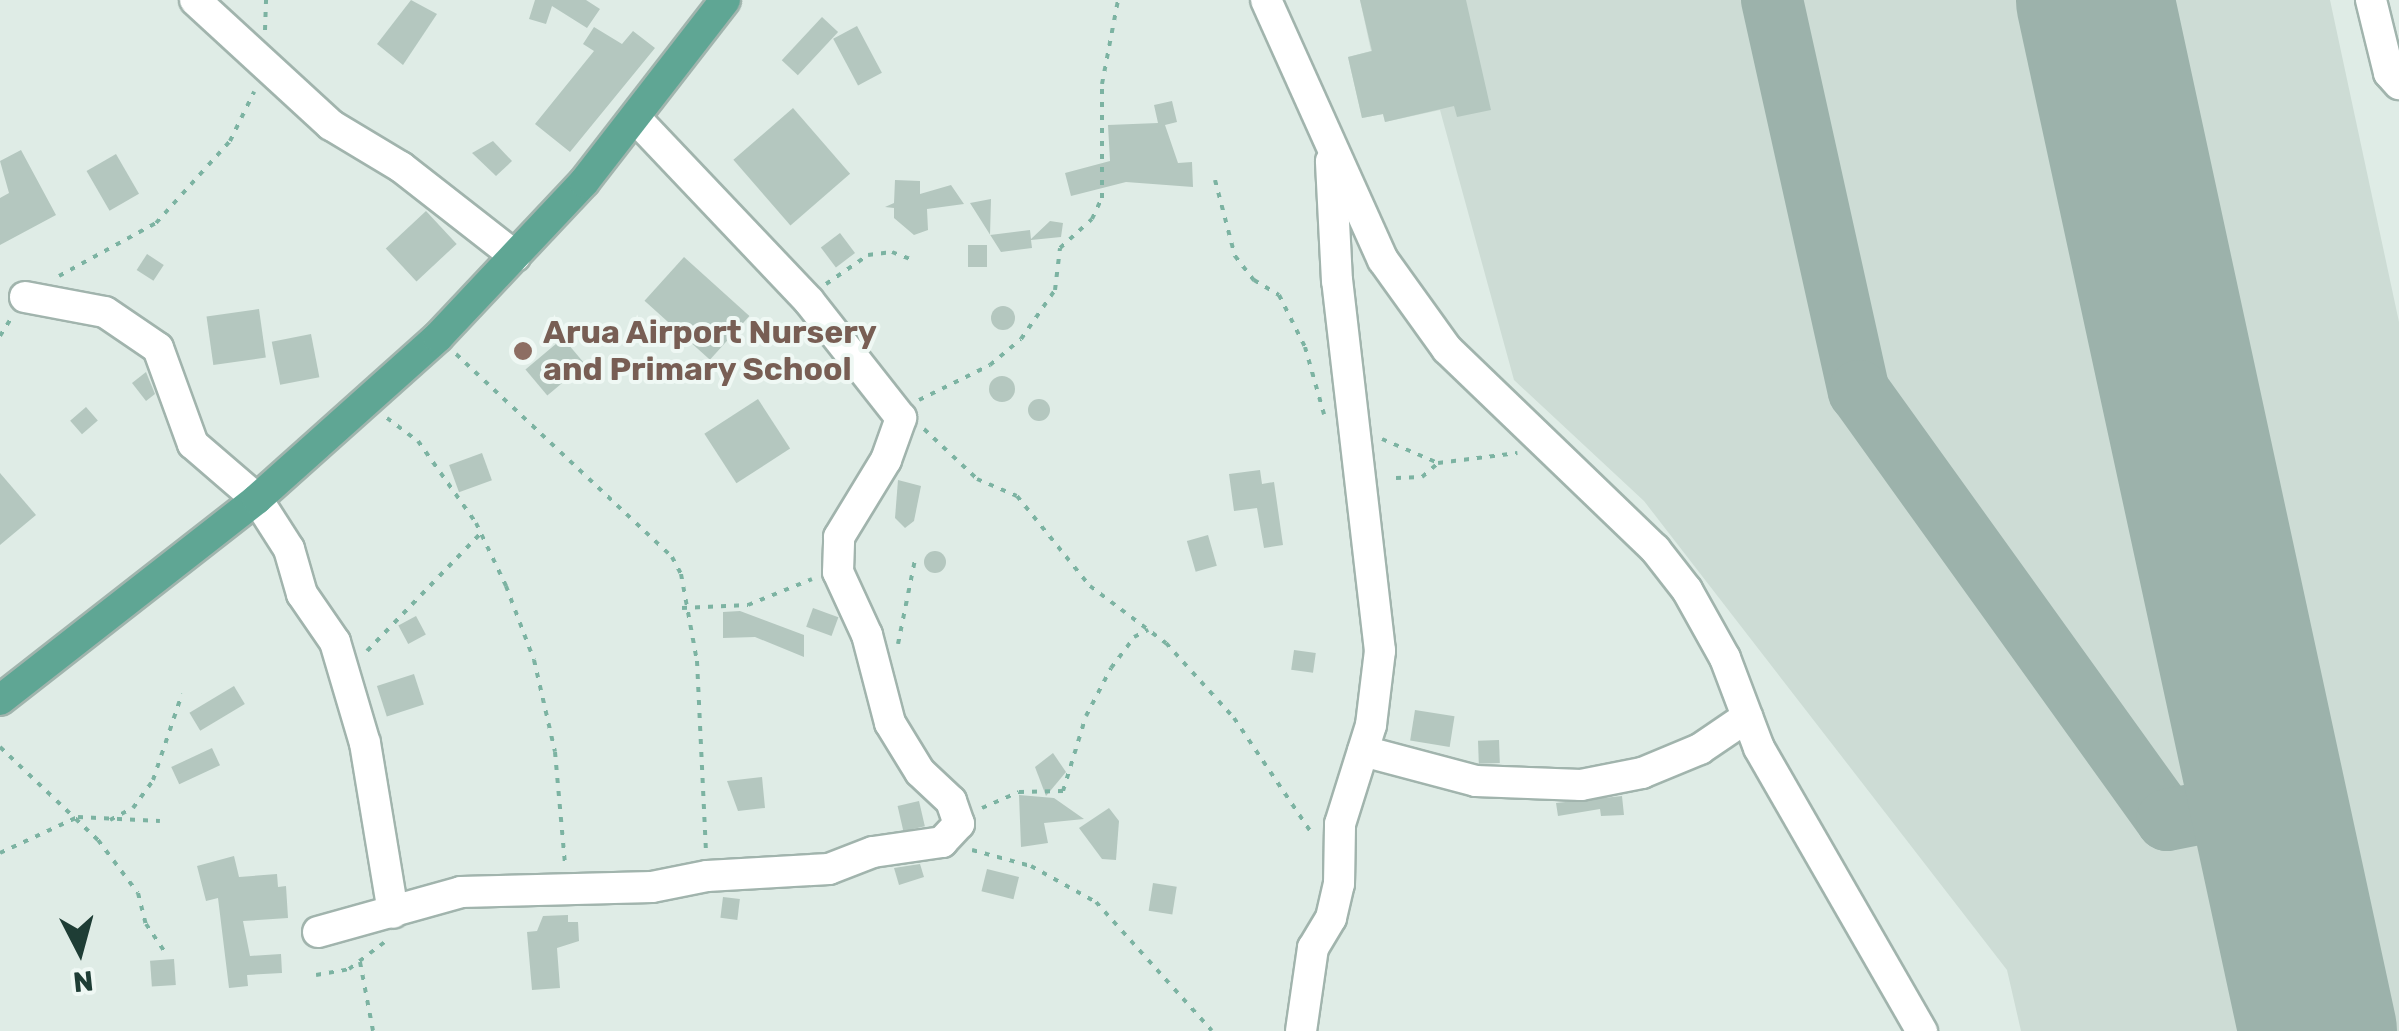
<!DOCTYPE html>
<style>
body{margin:0}
#map{position:relative;width:2399px;height:1031px;overflow:hidden;background:#dfece6;font-family:Rubik,sans-serif}
div>[style]{position:absolute}
.built>*{inset:0;background:#cddcd5}
.taxiway>*{height:62px;margin:-31px;padding:0 31px;transform-origin:31px;border-radius:31px;background:#9cb2ab}
.runway>*{height:158px;margin:-79px;padding:0 79px;transform-origin:79px;border-radius:79px;background:#9cb2ab}
.building>*{inset:0;background:#b4c7bf;transform-origin:0 0}
.round{border-radius:50%}
.path>*{height:4px;margin-top:-2px;transform-origin:0;background:repeating-linear-gradient(90deg,#7cb3a2 0 5px,transparent 0 13px)}
.roads{filter:drop-shadow(2px 0 #a1b4ad) drop-shadow(-2px 0 #a1b4ad) drop-shadow(0 2px #a1b4ad) drop-shadow(0 -2px #a1b4ad)}
.minor>*{height:30px;margin:-15px;padding:0 15px;transform-origin:15px;border-radius:15px;background:#fff}
.major>*{height:30px;margin:-15px;padding:0 15px;transform-origin:15px;border-radius:15px;background:#5fa694}
.dots>*{width:28px;height:28px;translate:-50% -50%;box-sizing:border-box;border:5px solid #eff8f4;border-radius:50%}
span{translate:-50% -50%;white-space:nowrap;text-align:center;line-height:1.15;-webkit-text-stroke:8px #eff8f4;paint-order:stroke}
.education-label{font-size:32px;color:#785e54;font-weight:700}
.left{translate:0 -50%;text-align:left}
.north{position:absolute;left:30px;top:901px;width:100px;height:100px;-webkit-text-stroke:8px #eff8f4;paint-order:stroke;rotate:174deg;font-size:28px;font-weight:700;line-height:40px;text-align:center;color:#1e3d35}
.north::after{content:'';display:block;margin:auto;width:35px;height:45px;background:#1e3d35;clip-path:polygon(50% 0,100% 100%,50% 72%,0 100%)}
</style>
<div id="map">
<div class="built">
<div style="clip-path:polygon(1360px 0,2330px 0,2399px 322px,2399px 1031px,2021px 1031px,2007px 970px,1644px 501px,1514px 380px,1440px 110px,1385px 122px,1383px 114px,1362px 118px,1348px 57px,1371px 51px)"></div>
</div>
<div class="taxiway">
<div style="left:1772px;top:0;width:401px;rotate:77.5deg"></div>
<div style="left:1859px;top:391px;width:528px;rotate:54.32deg"></div>
<div style="left:2167px;top:820px;width:103px;rotate:-11.2deg"></div>
</div>
<div class="runway">
<div style="left:2095px;top:0;width:1055px;rotate:77.8deg"></div>
</div>
<div class="building">
<div style="clip-path:polygon(411px 0,437px 14px,403px 65px,377px 44px)"></div>
<div style="clip-path:polygon(535px 0,586px 0,600px 9px,587px 28px,552px 6px,546px 24px,529px 19px)"></div>
<div style="clip-path:polygon(1360px 0,1466px 0,1491px 110px,1457px 117px,1454px 106px,1385px 122px,1383px 114px,1362px 118px,1348px 57px,1372px 51px)"></div>
<div style="left:822px;top:17px;width:22px;height:59px;rotate:43deg"></div>
<div style="left:857px;top:26px;width:53px;height:27px;rotate:62deg"></div>
<div style="clip-path:polygon(594px 27px,622px 44px,633px 31px,655px 48px,570px 152px,535px 124px,594px 51px,583px 44px)"></div>
<div style="clip-path:polygon(1172px 101px,1177px 122px,1165px 125px,1178px 163px,1192px 162px,1193px 187px,1126px 182px,1071px 196px,1065px 173px,1110px 161px,1108px 125px,1158px 123px,1154px 105px)"></div>
<div style="left:793px;top:108px;width:87px;height:79px;rotate:49deg"></div>
<div style="clip-path:polygon(493px 141px,512px 161px,496px 176px,472px 153px)"></div>
<div style="clip-path:polygon(21px 150px,56px 215px,0 245px,0 198px,9px 193px,0 161px)"></div>
<div style="left:116px;top:154px;width:46px;height:34px;rotate:60deg"></div>
<div style="clip-path:polygon(895px 180px,920px 181px,920px 194px,951px 185px,964px 204px,927px 209px,928px 230px,914px 235px,894px 218px,894px 208px,885px 207px,894px 203px)"></div>
<div style="clip-path:polygon(991px 199px,990px 235px,1030px 230px,1031px 239px,1050px 221px,1063px 223px,1061px 237px,1031px 240px,1032px 248px,1001px 252px,970px 203px)"></div>
<div style="left:426px;top:211px;width:45px;height:55px;rotate:47deg"></div>
<div style="left:840px;top:233px;width:25px;height:24px;rotate:53deg"></div>
<div style="left:968px;top:245px;width:19px;height:22px"></div>
<div style="left:147px;top:254px;width:20px;height:19px;rotate:33deg"></div>
<div style="left:684px;top:257px;width:88px;height:59px;rotate:42deg"></div>
<div class="round" style="left:991px;top:306px;width:24px;height:24px"></div>
<div style="left:259px;top:309px;width:49px;height:53px;rotate:82deg"></div>
<div style="left:311px;top:334px;width:44px;height:40px;rotate:79deg"></div>
<div style="left:563px;top:338px;width:34px;height:49px;rotate:50deg"></div>
<div style="clip-path:polygon(146px 372px,155px 394px,146px 401px,132px 383px)"></div>
<div class="round" style="left:989px;top:376px;width:26px;height:26px"></div>
<div style="left:758px;top:399px;width:59px;height:64px;rotate:57deg"></div>
<div class="round" style="left:1028px;top:399px;width:22px;height:22px"></div>
<div style="left:86px;top:407px;width:18px;height:21px;rotate:49deg"></div>
<div style="left:482px;top:453px;width:29px;height:35px;rotate:70deg"></div>
<div style="clip-path:polygon(1260px 470px,1262px 484px,1274px 482px,1283px 545px,1264px 548px,1257px 508px,1234px 511px,1229px 474px)"></div>
<div style="clip-path:polygon(0 473px,36px 515px,0 545px)"></div>
<div style="clip-path:polygon(898px 480px,921px 486px,914px 521px,905px 528px,895px 518px)"></div>
<div style="left:1208px;top:535px;width:32px;height:22px;rotate:74deg"></div>
<div class="round" style="left:924px;top:551px;width:22px;height:22px"></div>
<div style="left:813px;top:608px;width:27px;height:20px;rotate:20deg"></div>
<div style="clip-path:polygon(740px 611px,804px 635px,804px 657px,755px 637px,723px 638px,723px 612px)"></div>
<div style="left:416px;top:616px;width:21px;height:20px;rotate:62deg"></div>
<div style="left:1294px;top:650px;width:22px;height:20px;rotate:8deg"></div>
<div style="left:414px;top:674px;width:32px;height:39px;rotate:72deg"></div>
<div style="left:234px;top:686px;width:21px;height:52px;rotate:59deg"></div>
<div style="left:1415px;top:710px;width:40px;height:31px;rotate:9deg"></div>
<div style="left:1499px;top:740px;width:23px;height:21px;rotate:88deg"></div>
<div style="left:212px;top:748px;width:19px;height:45px;rotate:65deg"></div>
<div style="clip-path:polygon(1053px 753px,1066px 772px,1046px 796px,1035px 767px)"></div>
<div style="clip-path:polygon(762px 777px,765px 808px,738px 811px,727px 781px)"></div>
<div style="clip-path:polygon(1019px 795px,1054px 798px,1084px 819px,1044px 823px,1048px 843px,1021px 847px)"></div>
<div style="clip-path:polygon(1622px 796px,1624px 815px,1601px 816px,1600px 809px,1558px 816px,1556px 803px)"></div>
<div style="left:919px;top:801px;width:26px;height:22px;rotate:77deg"></div>
<div style="clip-path:polygon(1109px 808px,1119px 821px,1116px 860px,1102px 859px,1079px 828px)"></div>
<div style="clip-path:polygon(234px 856px,239px 877px,277px 874px,278px 887px,286px 886px,288px 918px,243px 921px,250px 956px,281px 954px,282px 973px,247px 975px,248px 986px,229px 988px,218px 898px,206px 901px,197px 866px)"></div>
<div style="clip-path:polygon(920px 864px,924px 877px,899px 885px,894px 868px)"></div>
<div style="left:987px;top:869px;width:33px;height:23px;rotate:14deg"></div>
<div style="left:1153px;top:883px;width:24px;height:28px;rotate:9deg"></div>
<div style="left:723px;top:897px;width:17px;height:21px;rotate:7deg"></div>
<div style="clip-path:polygon(568px 915px,568px 922px,578px 922px,579px 941px,557px 948px,560px 988px,532px 990px,527px 932px,537px 931px,543px 916px)"></div>
<div style="left:174px;top:959px;width:26px;height:24px;rotate:86deg"></div>
</div>
<div class="path">
<div style="left:265px;top:30px;width:30px;rotate:-88deg"></div>
<div style="left:1215px;top:180px;width:79px;rotate:75.3deg"></div>
<div style="left:1235px;top:256px;width:31px;rotate:52deg"></div>
<div style="left:1254px;top:280px;width:29px;rotate:31deg"></div>
<div style="left:1279px;top:295px;width:58px;rotate:63.4deg"></div>
<div style="left:1305px;top:347px;width:70px;rotate:74.2deg"></div>
<div style="left:59px;top:276px;width:111px;rotate:-28.7deg"></div>
<div style="left:156px;top:223px;width:110px;rotate:-47.9deg"></div>
<div style="left:230px;top:141px;width:55px;rotate:-63.9deg"></div>
<div style="left:826px;top:284px;width:51px;rotate:-34.6deg"></div>
<div style="left:868px;top:255px;width:24px;rotate:-7deg"></div>
<div style="left:892px;top:252px;width:19px;rotate:21deg"></div>
<div style="left:0;top:336px;width:22px;rotate:-58deg"></div>
<div style="left:456px;top:354px;width:296px;rotate:43.2deg"></div>
<div style="left:672px;top:557px;width:19px;rotate:62deg"></div>
<div style="left:681px;top:574px;width:88px;rotate:79.6deg"></div>
<div style="left:697px;top:661px;width:189px;rotate:87.3deg"></div>
<div style="left:919px;top:400px;width:79px;rotate:-26.2deg"></div>
<div style="left:990px;top:365px;width:40px;rotate:-40deg"></div>
<div style="left:1021px;top:339px;width:60px;rotate:-55.2deg"></div>
<div style="left:1055px;top:290px;width:42px;rotate:-83.2deg"></div>
<div style="left:1060px;top:248px;width:43px;rotate:-42.2deg"></div>
<div style="left:1092px;top:219px;width:23px;rotate:-65deg"></div>
<div style="left:1102px;top:198px;width:114px;rotate:-90deg"></div>
<div style="left:1102px;top:84px;width:86px;rotate:-79.2deg"></div>
<div style="left:387px;top:418px;width:39px;rotate:37deg"></div>
<div style="left:418px;top:441px;width:100px;rotate:54.7deg"></div>
<div style="left:476px;top:523px;width:70px;rotate:64.5deg"></div>
<div style="left:506px;top:586px;width:79px;rotate:69.3deg"></div>
<div style="left:534px;top:660px;width:94px;rotate:77.1deg"></div>
<div style="left:555px;top:752px;width:112px;rotate:84.9deg"></div>
<div style="left:924px;top:429px;width:73px;rotate:43.3deg"></div>
<div style="left:977px;top:479px;width:43px;rotate:23deg"></div>
<div style="left:1017px;top:496px;width:116px;rotate:51deg"></div>
<div style="left:1090px;top:586px;width:95px;rotate:36.9deg"></div>
<div style="left:1166px;top:643px;width:101px;rotate:47.8deg"></div>
<div style="left:1234px;top:718px;width:138px;rotate:56deg"></div>
<div style="left:1382px;top:439px;width:61px;rotate:23.2deg"></div>
<div style="left:1438px;top:463px;width:80px;rotate:-7.2deg"></div>
<div style="left:1396px;top:478px;width:26px;rotate:-2deg"></div>
<div style="left:1422px;top:477px;width:21px;rotate:-41deg"></div>
<div style="left:682px;top:608px;width:66px;rotate:-2.6deg"></div>
<div style="left:748px;top:605px;width:69px;rotate:-22.1deg"></div>
<div style="left:898px;top:644px;width:86px;rotate:-78.6deg"></div>
<div style="left:367px;top:651px;width:163px;rotate:-46deg"></div>
<div style="left:0;top:747px;width:135px;rotate:43.5deg"></div>
<div style="left:98px;top:840px;width:66px;rotate:53deg"></div>
<div style="left:138px;top:893px;width:32px;rotate:76deg"></div>
<div style="left:146px;top:924px;width:36px;rotate:56deg"></div>
<div style="left:982px;top:808px;width:40px;rotate:-23.4deg"></div>
<div style="left:1019px;top:792px;width:44px;rotate:-1.3deg"></div>
<div style="left:1063px;top:791px;width:78px;rotate:-73deg"></div>
<div style="left:1086px;top:716px;width:54px;rotate:-62.5deg"></div>
<div style="left:1111px;top:668px;width:39px;rotate:-53deg"></div>
<div style="left:1134px;top:637px;width:16px;rotate:-27deg"></div>
<div style="left:110px;top:820px;width:26px;rotate:-28deg"></div>
<div style="left:133px;top:808px;width:34px;rotate:-54deg"></div>
<div style="left:153px;top:780px;width:91px;rotate:-71.4deg"></div>
<div style="left:972px;top:850px;width:61px;rotate:15.2deg"></div>
<div style="left:1031px;top:866px;width:74px;rotate:29deg"></div>
<div style="left:1096px;top:902px;width:173px;rotate:48deg"></div>
<div style="left:0;top:853px;width:86px;rotate:-24.8deg"></div>
<div style="left:78px;top:817px;width:82px;rotate:2.8deg"></div>
<div style="left:360px;top:962px;width:70px;rotate:79.3deg"></div>
<div style="left:316px;top:975px;width:34px;rotate:-10deg"></div>
<div style="left:349px;top:969px;width:46px;rotate:-37.1deg"></div>
</div>
<div class="roads">
<div class="minor">
<div style="left:195px;top:0;width:185px;rotate:42.6deg"></div>
<div style="left:331px;top:125px;width:82px;rotate:31deg"></div>
<div style="left:401px;top:167px;width:145px;rotate:38deg"></div>
<div style="left:1266px;top:0;width:285px;rotate:65.8deg"></div>
<div style="left:1383px;top:260px;width:110px;rotate:54.3deg"></div>
<div style="left:1447px;top:349px;width:289px;rotate:43.9deg"></div>
<div style="left:1655px;top:549px;width:52px;rotate:52deg"></div>
<div style="left:1687px;top:590px;width:78px;rotate:60.8deg"></div>
<div style="left:1725px;top:658px;width:96px;rotate:69.3deg"></div>
<div style="left:1759px;top:748px;width:327px;rotate:60.1deg"></div>
<div style="left:2371px;top:0;width:75px;rotate:76.1deg"></div>
<div style="left:2389px;top:73px;width:15px;rotate:48deg"></div>
<div style="left:25px;top:297px;width:81px;rotate:10.6deg"></div>
<div style="left:105px;top:312px;width:64px;rotate:34.2deg"></div>
<div style="left:158px;top:348px;width:102px;rotate:70deg"></div>
<div style="left:193px;top:444px;width:84px;rotate:40.7deg"></div>
<div style="left:257px;top:499px;width:59px;rotate:57.4deg"></div>
<div style="left:289px;top:549px;width:47px;rotate:73.9deg"></div>
<div style="left:302px;top:594px;width:58px;rotate:55.5deg"></div>
<div style="left:335px;top:642px;width:105px;rotate:73.5deg"></div>
<div style="left:365px;top:743px;width:172px;rotate:80.6deg"></div>
<div style="left:1363px;top:751px;width:117px;rotate:14.9deg"></div>
<div style="left:1476px;top:781px;width:105px;rotate:2.2deg"></div>
<div style="left:1581px;top:785px;width:62px;rotate:-11.1deg"></div>
<div style="left:1642px;top:773px;width:63px;rotate:-22.5deg"></div>
<div style="left:1700px;top:749px;width:57px;rotate:-34.2deg"></div>
<div style="left:318px;top:932px;width:148px;rotate:-15.6deg"></div>
<div style="left:461px;top:892px;width:191px;rotate:-1.5deg"></div>
<div style="left:652px;top:887px;width:56px;rotate:-11.3deg"></div>
<div style="left:707px;top:876px;width:122px;rotate:-3.3deg"></div>
<div style="left:829px;top:869px;width:47px;rotate:-21.1deg"></div>
<div style="left:873px;top:852px;width:70px;rotate:-8.2deg"></div>
<div style="left:942px;top:842px;width:25px;rotate:-47deg"></div>
<div style="left:959px;top:824px;width:24px;rotate:-109deg"></div>
<div style="left:951px;top:801px;width:42px;rotate:-136.9deg"></div>
<div style="left:920px;top:772px;width:57px;rotate:-121.5deg"></div>
<div style="left:890px;top:723px;width:91px;rotate:-104.6deg"></div>
<div style="left:867px;top:635px;width:69px;rotate:-114.7deg"></div>
<div style="left:838px;top:572px;width:35px;rotate:-88deg"></div>
<div style="left:839px;top:537px;width:90px;rotate:-58.6deg"></div>
<div style="left:886px;top:460px;width:45px;rotate:-70.3deg"></div>
<div style="left:901px;top:418px;width:149px;rotate:-128.2deg"></div>
<div style="left:809px;top:301px;width:251px;rotate:-133.5deg"></div>
<div style="left:1301px;top:1031px;width:84px;rotate:-81.8deg"></div>
<div style="left:1313px;top:948px;width:35px;rotate:-59deg"></div>
<div style="left:1331px;top:918px;width:35px;rotate:-77deg"></div>
<div style="left:1339px;top:884px;width:60px;rotate:-89deg"></div>
<div style="left:1340px;top:824px;width:104px;rotate:-72.6deg"></div>
<div style="left:1371px;top:725px;width:75px;rotate:-83.1deg"></div>
<div style="left:1380px;top:651px;width:372px;rotate:-96.6deg"></div>
<div style="left:1337px;top:281px;width:120px;rotate:-92.9deg"></div>
</div>
<div class="major">
<div style="left:0;top:700px;width:326px;rotate:-38deg"></div>
<div style="left:257px;top:499px;width:243px;rotate:-41.8deg"></div>
<div style="left:438px;top:337px;width:213px;rotate:-46.7deg"></div>
<div style="left:584px;top:182px;width:230px;rotate:-52.2deg"></div>
</div>
</div>
<div class="dots">
<div style="left:523px;top:351px;background:#8d6e63"></div>
</div>
<div class="education-label">
<span class="left" style="left:543px;top:351px">Arua Airport Nursery<br>and Primary School</span>
</div>
<div class="north">N</div>
</div>
